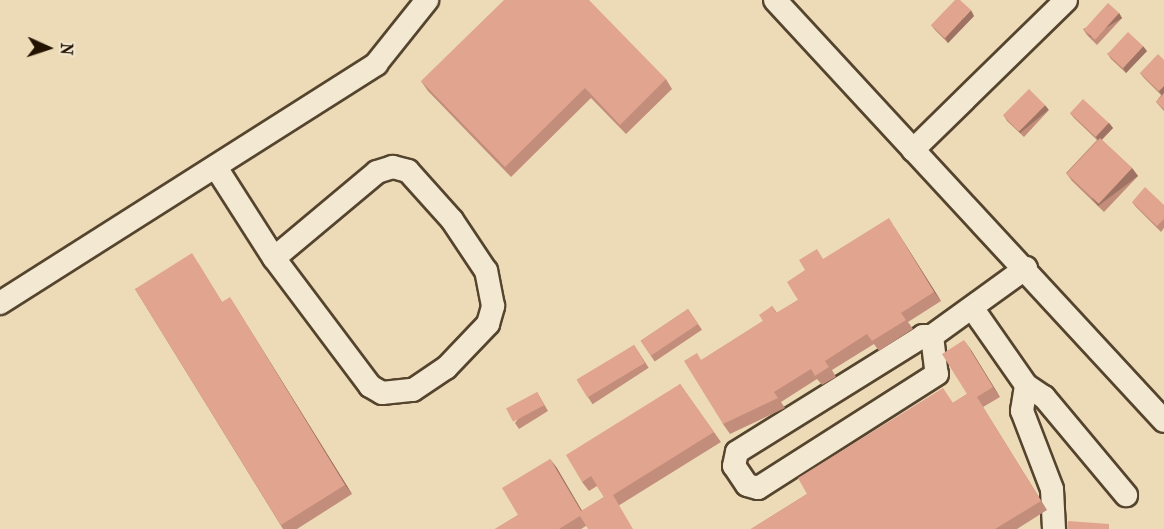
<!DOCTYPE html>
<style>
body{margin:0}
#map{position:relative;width:1164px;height:529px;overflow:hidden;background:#eddbb8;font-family:"IM FELL French Canon",serif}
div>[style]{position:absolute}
.roads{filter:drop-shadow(2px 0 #55442e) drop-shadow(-2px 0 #55442e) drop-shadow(0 2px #55442e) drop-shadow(0 -2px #55442e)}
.minor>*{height:22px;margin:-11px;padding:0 11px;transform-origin:11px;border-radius:11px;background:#f3e8d1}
.wall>*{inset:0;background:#c28d7a;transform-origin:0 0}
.shaded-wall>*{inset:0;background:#9e7363;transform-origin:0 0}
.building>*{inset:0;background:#e1a48e;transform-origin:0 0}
span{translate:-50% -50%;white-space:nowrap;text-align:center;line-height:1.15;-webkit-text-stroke:6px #f3e8d1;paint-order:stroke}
.north{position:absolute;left:18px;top:18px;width:60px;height:60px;-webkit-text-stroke:4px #f3e8d1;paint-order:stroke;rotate:93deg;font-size:16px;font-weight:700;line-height:24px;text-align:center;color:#221200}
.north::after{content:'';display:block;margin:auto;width:21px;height:27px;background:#221200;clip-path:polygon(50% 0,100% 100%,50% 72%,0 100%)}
</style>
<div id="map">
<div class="roads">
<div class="minor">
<div style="left:775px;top:0;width:573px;rotate:47.26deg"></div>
<div style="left:913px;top:150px;width:214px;rotate:-44.4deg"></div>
<div style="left:217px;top:169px;width:106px;rotate:57.4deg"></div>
<div style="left:274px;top:258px;width:160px;rotate:53.1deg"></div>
<div style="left:370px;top:386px;width:14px;rotate:30deg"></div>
<div style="left:382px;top:393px;width:31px;rotate:-6deg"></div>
<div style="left:413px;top:390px;width:40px;rotate:-34deg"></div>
<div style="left:446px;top:368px;width:61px;rotate:-46.3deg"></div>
<div style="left:488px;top:324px;width:19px;rotate:-74deg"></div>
<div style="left:493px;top:306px;width:36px;rotate:-101deg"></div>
<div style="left:486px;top:271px;width:61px;rotate:-123.7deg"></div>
<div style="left:452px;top:220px;width:66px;rotate:-131.9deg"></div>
<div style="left:408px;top:171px;width:16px;rotate:-165deg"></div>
<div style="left:393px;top:167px;width:17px;rotate:163deg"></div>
<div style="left:377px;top:172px;width:134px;rotate:140.1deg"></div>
<div style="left:0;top:303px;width:446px;rotate:-32.4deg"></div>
<div style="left:376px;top:64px;width:82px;rotate:-51.4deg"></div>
<div style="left:973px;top:309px;width:93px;rotate:55.1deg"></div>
<div style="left:932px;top:336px;width:38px;rotate:83deg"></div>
<div style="left:937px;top:374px;width:212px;rotate:147.5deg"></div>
<div style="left:758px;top:488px;width:11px;rotate:-165deg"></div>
<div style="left:747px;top:485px;width:23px;rotate:-124deg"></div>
<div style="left:734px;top:466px;width:14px;rotate:-78deg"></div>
<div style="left:737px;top:452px;width:219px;rotate:-31.9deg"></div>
<div style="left:923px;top:336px;width:9px"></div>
<div style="left:932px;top:336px;width:116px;rotate:-35.9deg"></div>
<div style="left:1054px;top:529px;width:40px;rotate:-92.9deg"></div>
<div style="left:1052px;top:489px;width:84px;rotate:-111deg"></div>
<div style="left:1022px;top:411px;width:26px;rotate:-81deg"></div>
<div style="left:1026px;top:385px;width:22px;rotate:34deg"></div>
<div style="left:1044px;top:397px;width:128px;rotate:50.1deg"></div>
</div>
</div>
<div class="wall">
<div style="clip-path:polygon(1119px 13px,1122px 18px,1097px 45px,1087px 35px,1083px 29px)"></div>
<div style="clip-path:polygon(974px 16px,948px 43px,935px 30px,931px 25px)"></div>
<div style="clip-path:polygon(1147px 51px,1126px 73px,1111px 59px,1107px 53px)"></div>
<div style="clip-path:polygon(1164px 60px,1164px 111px,1156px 102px,1161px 95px,1144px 78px,1140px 73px)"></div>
<div style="clip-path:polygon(666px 79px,672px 89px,626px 134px,591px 98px,511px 177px,428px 91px,421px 81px)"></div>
<div style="clip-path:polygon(1049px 110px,1024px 137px,1007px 121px,1004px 116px)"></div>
<div style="clip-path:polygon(1070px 113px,1109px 123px,1113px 128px,1102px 140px,1132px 168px,1138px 176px,1104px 212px,1072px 181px,1066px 173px,1097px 140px,1074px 118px)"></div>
<div style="clip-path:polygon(1132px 202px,1164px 205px,1164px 228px,1161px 232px,1136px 207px)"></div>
<div style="clip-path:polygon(895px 228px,941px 301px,908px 322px,913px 329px,879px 351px,874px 344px,832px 370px,836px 377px,822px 385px,817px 379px,781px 402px,785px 408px,730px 434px,723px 424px,702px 360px,763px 321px,772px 306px,777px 313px,798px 300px,824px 259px)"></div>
<div style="clip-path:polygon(198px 263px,222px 302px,236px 307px,352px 494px,297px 529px,283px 529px,135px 289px)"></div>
<div style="left:688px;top:309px;width:25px;height:57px;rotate:56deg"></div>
<div style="left:634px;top:345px;width:27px;height:67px;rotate:57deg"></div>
<div style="clip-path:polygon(971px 350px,1000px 397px,983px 407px,1047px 510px,1017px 529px,751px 529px,967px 394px)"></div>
<div style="clip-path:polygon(680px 384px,721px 442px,581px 529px,495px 529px,518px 515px,550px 459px,582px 511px,604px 497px,597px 486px,589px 491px,582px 482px)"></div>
<div style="clip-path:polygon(537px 392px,548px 411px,519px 429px,515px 423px)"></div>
</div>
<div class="shaded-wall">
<div style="clip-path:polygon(971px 10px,974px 16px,948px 43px,945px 38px)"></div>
<div style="left:1119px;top:13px;width:6px;height:37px;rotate:59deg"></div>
<div style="clip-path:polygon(1143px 46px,1147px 51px,1126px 73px,1123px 68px)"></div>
<div style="clip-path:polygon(1164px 86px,1164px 96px,1163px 97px,1159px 91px)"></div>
<div style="left:1045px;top:105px;width:6px;height:37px;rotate:51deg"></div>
<div style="clip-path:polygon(1109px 123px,1113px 128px,1099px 142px,1096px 137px)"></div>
<div style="left:1132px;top:168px;width:10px;height:50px;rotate:53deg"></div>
<div style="clip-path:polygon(889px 218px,895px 228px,941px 301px,934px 292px)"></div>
<div style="clip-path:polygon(230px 297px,236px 307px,352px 494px,345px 485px)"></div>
<div style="clip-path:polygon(964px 340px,971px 350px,1000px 397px,993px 387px)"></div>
<div style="clip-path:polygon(550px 459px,557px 468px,588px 521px,581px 511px)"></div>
</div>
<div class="building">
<div style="clip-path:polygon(504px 0,589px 0,666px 79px,620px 125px,585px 88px,505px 167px,421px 81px)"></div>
<div style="clip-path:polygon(955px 0,960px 0,971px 10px,945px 38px,931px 25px)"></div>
<div style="left:1108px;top:3px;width:15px;height:36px;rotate:42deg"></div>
<div style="left:1128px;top:32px;width:21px;height:30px;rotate:43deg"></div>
<div style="clip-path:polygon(1158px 54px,1164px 60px,1164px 86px,1159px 91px,1140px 73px)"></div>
<div style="left:1029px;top:89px;width:23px;height:37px;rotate:45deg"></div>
<div style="clip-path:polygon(1164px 93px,1164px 109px,1156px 102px)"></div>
<div style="left:1083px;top:99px;width:35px;height:19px;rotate:43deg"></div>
<div style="left:1100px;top:138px;width:44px;height:49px;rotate:43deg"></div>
<div style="clip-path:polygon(1145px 187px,1164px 205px,1164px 219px,1157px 226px,1132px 202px)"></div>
<div style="clip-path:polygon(889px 218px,934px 292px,901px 313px,906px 320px,872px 341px,867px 334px,825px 361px,829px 367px,815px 376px,811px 369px,774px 392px,778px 398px,723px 424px,684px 361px,697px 353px,701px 360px,763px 321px,759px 315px,772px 306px,776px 313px,798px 300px,787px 282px,805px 270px,799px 260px,817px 249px,823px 259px)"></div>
<div style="clip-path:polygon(192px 253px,222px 302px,230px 297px,345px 485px,281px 525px,135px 289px)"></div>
<div style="left:688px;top:309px;width:18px;height:57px;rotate:56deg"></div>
<div style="clip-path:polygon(964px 340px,993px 387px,977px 397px,1041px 501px,995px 529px,751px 529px,807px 494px,798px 478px,943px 388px,953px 403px,967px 394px,942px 354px)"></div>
<div style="left:634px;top:345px;width:21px;height:67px;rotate:59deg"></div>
<div style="clip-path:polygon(680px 384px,714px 432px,613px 495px,633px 529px,588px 529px,580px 516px,559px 529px,495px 529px,518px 515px,502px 488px,550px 459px,581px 511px,604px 497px,591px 476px,582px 482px,566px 455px)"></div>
<div style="left:537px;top:392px;width:15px;height:35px;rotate:62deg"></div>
<div style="clip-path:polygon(1068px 521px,1109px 524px,1109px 529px,1067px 529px)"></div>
</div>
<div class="north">N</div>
</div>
